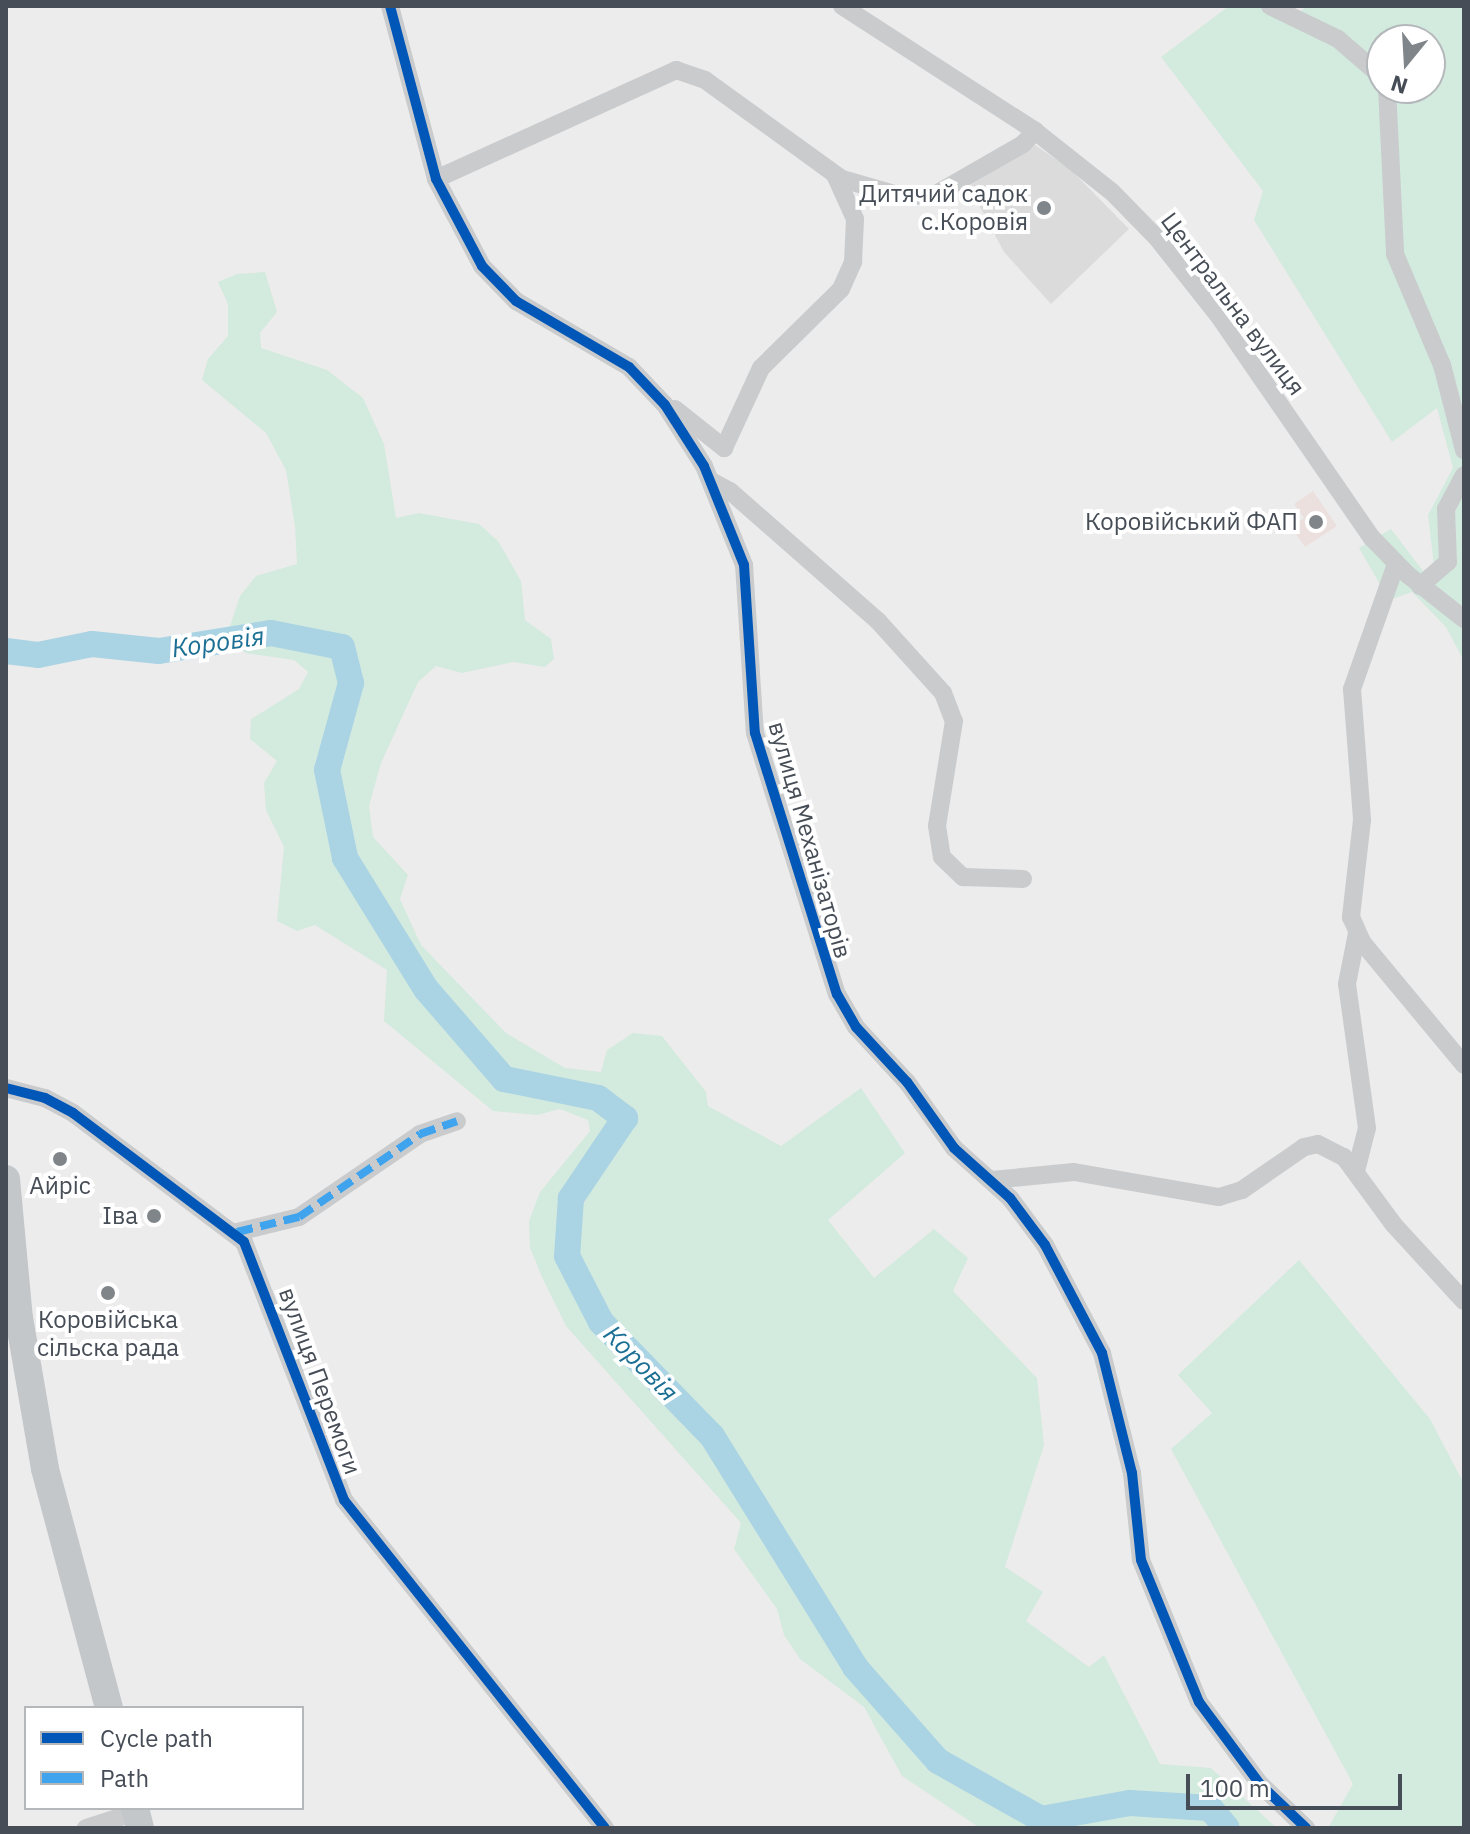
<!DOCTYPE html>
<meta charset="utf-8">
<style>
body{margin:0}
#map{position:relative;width:1470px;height:1834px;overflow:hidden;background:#edecec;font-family:"IBM Plex Sans",sans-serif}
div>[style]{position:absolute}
.education>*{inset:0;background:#dbdbdb}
.medical>*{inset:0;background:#ebe0dd}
.green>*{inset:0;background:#d3eade}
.river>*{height:26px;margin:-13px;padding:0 13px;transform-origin:13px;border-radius:13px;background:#aad3e4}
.minor>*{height:18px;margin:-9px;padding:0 9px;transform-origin:9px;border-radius:9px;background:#c9cbcd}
.primary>*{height:28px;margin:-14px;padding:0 14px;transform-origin:14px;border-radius:14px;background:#c4c7ca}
.quiet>*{height:8px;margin-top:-4px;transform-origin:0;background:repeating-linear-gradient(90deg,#3fa4ed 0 16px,transparent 0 24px)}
.cycleway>*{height:10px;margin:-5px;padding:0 5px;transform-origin:5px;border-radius:5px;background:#0057b8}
.dots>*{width:22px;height:22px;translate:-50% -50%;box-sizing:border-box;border:4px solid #fff;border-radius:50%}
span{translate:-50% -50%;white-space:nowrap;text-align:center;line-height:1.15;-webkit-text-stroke:8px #fff;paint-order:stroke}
.poi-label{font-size:24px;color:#464d56}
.right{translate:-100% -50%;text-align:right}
.street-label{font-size:24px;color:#464d56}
.water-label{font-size:26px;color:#1b6f94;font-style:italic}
.frame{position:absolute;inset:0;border:8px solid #464d56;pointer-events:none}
.legend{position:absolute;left:24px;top:1706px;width:280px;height:104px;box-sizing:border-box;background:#fff;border:2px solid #b5b8bb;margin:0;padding:10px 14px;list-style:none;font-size:24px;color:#464d56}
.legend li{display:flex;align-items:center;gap:16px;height:40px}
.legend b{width:40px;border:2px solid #b5b8bb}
.north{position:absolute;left:1366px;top:24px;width:80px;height:80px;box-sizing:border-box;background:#fff;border:2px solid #b5b8bb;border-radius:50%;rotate:198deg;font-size:22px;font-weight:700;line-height:32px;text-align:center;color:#464d56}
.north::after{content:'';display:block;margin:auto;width:28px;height:36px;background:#80858a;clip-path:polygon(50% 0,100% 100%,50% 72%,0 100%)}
.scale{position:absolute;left:1186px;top:1774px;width:216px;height:36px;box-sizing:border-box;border:4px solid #464d56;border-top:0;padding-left:10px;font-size:24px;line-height:28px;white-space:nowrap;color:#464d56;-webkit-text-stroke:6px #fff;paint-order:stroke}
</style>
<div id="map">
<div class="education">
<div style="clip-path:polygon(1035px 145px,1070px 169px,1129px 229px,1051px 304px,1004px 252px,969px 186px)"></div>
</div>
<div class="medical">
<div style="clip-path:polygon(1313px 491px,1337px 526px,1305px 547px,1291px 527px,1304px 518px,1294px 504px)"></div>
</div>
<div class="green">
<div style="clip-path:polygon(evenodd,1229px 6px,1278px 6px,1296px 15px,1307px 6px,1464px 6px,1464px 661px,1446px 627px,1412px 592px,1389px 600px,1359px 548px,1391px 529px,1423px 571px,1434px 566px,1428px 515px,1453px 468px,1437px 408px,1392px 442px,1254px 220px,1263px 191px,1161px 57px,1229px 6px,1382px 40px,1430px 40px,1430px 88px,1382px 88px,1382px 40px)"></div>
<div style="clip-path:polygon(265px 272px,277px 312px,260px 333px,261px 348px,327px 370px,363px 398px,384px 444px,396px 518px,419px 513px,479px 524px,498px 541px,521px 581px,525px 620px,551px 639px,554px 659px,545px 667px,513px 662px,462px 673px,436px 666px,418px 682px,381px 763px,369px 806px,373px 837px,408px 875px,400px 899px,421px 945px,506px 1033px,565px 1068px,601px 1072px,607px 1050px,633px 1033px,662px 1036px,706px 1092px,708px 1106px,781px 1146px,861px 1088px,905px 1153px,828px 1220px,874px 1278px,934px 1229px,968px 1258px,953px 1291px,1037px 1378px,1044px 1445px,1005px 1567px,1043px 1592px,1026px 1621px,1089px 1667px,1104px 1655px,1160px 1764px,1211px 1768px,1277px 1828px,980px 1828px,902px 1776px,864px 1707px,800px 1659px,784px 1635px,777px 1609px,734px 1549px,741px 1523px,566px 1326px,542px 1277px,530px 1248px,529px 1221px,540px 1192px,590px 1131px,588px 1120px,560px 1109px,537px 1115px,493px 1111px,384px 1021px,387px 970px,315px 925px,297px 931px,277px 921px,284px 847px,266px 810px,264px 783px,277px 761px,250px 739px,251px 719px,299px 689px,308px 672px,294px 660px,245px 653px,230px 626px,240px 596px,256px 576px,297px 564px,295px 526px,286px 470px,266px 433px,202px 380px,208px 359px,228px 336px,228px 304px,218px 282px,237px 274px)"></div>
<div style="clip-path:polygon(1299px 1260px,1430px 1419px,1464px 1484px,1464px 1828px,1328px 1828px,1353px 1784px,1171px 1449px,1212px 1413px,1178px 1375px)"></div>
</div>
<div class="river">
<div style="left:6px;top:651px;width:32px;rotate:7deg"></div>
<div style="left:38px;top:655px;width:55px;rotate:-11.5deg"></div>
<div style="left:92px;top:644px;width:67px;rotate:6deg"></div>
<div style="left:159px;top:651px;width:113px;rotate:-9.1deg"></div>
<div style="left:271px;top:633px;width:72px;rotate:11.2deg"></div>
<div style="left:342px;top:647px;width:37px;rotate:76deg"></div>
<div style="left:351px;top:683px;width:90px;rotate:105.4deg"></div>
<div style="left:327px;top:770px;width:90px;rotate:78.4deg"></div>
<div style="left:345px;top:858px;width:154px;rotate:58.3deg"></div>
<div style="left:426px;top:989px;width:119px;rotate:49.1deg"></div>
<div style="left:504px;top:1079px;width:96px;rotate:11.4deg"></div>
<div style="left:598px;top:1098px;width:34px;rotate:37deg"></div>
<div style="left:625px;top:1118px;width:97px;rotate:124deg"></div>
<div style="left:571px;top:1198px;width:58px;rotate:93.9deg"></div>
<div style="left:567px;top:1256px;width:74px;rotate:62.7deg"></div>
<div style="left:601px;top:1322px;width:159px;rotate:45.8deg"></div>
<div style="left:712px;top:1436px;width:272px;rotate:58.2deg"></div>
<div style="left:855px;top:1667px;width:125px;rotate:48.6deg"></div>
<div style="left:938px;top:1761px;width:118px;rotate:29.4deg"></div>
<div style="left:1041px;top:1819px;width:90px;rotate:-10.2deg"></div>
<div style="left:1130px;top:1803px;width:80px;rotate:3.6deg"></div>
<div style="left:1210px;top:1808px;width:26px;rotate:50deg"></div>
</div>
<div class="minor">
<div style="left:390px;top:6px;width:179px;rotate:75.1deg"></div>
<div style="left:436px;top:179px;width:98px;rotate:62.1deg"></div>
<div style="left:482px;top:266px;width:49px;rotate:45.8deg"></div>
<div style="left:516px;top:301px;width:131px;rotate:30.3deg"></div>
<div style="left:629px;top:367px;width:52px;rotate:46.5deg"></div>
<div style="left:665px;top:405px;width:72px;rotate:57.4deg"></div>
<div style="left:704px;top:466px;width:107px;rotate:68deg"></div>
<div style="left:744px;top:565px;width:168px;rotate:86.3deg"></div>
<div style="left:755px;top:733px;width:274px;rotate:72.6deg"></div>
<div style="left:837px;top:994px;width:38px;rotate:60deg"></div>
<div style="left:856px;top:1027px;width:75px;rotate:47.2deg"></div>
<div style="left:907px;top:1082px;width:81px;rotate:54.5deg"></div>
<div style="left:954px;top:1148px;width:75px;rotate:41.8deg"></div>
<div style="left:1010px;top:1198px;width:59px;rotate:53.3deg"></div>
<div style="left:1045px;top:1245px;width:122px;rotate:62.2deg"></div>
<div style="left:1102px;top:1353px;width:124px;rotate:76deg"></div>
<div style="left:1132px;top:1473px;width:87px;rotate:84.1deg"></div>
<div style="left:1141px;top:1560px;width:153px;rotate:67.8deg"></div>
<div style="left:1199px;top:1702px;width:102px;rotate:53.4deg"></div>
<div style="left:1260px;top:1784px;width:64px;rotate:43.7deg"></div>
<div style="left:842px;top:6px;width:230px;rotate:32.9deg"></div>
<div style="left:1035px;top:131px;width:98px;rotate:38.4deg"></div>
<div style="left:1112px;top:192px;width:64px;rotate:45.6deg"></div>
<div style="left:1157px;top:238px;width:98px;rotate:51.6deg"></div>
<div style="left:1218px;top:315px;width:271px;rotate:55.4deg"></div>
<div style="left:1372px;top:538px;width:52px;rotate:45.8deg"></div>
<div style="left:1408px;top:575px;width:71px;rotate:38.2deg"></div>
<div style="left:1270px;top:6px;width:76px;rotate:25.9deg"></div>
<div style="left:1338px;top:39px;width:58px;rotate:40.8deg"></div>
<div style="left:1387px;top:88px;width:166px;rotate:87.2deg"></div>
<div style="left:1395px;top:254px;width:121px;rotate:67.1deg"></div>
<div style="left:1442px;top:365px;width:88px;rotate:75.5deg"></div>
<div style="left:436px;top:179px;width:264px;rotate:-24.4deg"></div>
<div style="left:676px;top:70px;width:31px;rotate:19deg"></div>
<div style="left:705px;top:80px;width:169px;rotate:35.9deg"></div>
<div style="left:842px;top:179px;width:66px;rotate:15.9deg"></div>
<div style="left:905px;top:197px;width:31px;rotate:-6deg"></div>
<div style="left:936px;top:194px;width:100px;rotate:-29.9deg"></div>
<div style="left:1023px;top:144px;width:18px;rotate:-47deg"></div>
<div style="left:675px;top:409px;width:63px;rotate:38.5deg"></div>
<div style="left:724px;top:448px;width:88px;rotate:-65.2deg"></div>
<div style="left:761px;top:368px;width:112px;rotate:-44.6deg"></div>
<div style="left:841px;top:289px;width:30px;rotate:-66deg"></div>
<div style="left:853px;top:262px;width:43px;rotate:-87.3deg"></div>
<div style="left:855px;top:219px;width:48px;rotate:-114.4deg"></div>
<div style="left:711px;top:481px;width:21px;rotate:28deg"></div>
<div style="left:730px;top:491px;width:197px;rotate:41.3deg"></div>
<div style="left:878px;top:621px;width:97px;rotate:47.9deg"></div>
<div style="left:943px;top:693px;width:30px;rotate:69deg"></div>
<div style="left:954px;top:721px;width:106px;rotate:99.2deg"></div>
<div style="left:937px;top:826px;width:31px;rotate:81deg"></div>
<div style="left:942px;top:857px;width:29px;rotate:44deg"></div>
<div style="left:963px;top:877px;width:60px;rotate:1.9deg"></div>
<div style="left:1396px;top:564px;width:133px;rotate:109.4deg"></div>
<div style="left:1352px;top:689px;width:131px;rotate:85.6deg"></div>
<div style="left:1362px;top:820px;width:98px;rotate:96.5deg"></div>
<div style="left:1351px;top:917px;width:27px;rotate:66deg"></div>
<div style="left:1362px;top:942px;width:160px;rotate:50.3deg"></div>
<div style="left:1420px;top:586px;width:37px;rotate:-41deg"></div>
<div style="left:1448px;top:562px;width:53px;rotate:-92.2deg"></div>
<div style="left:1446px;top:509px;width:38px;rotate:-62deg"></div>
<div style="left:6px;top:1088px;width:40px;rotate:14.4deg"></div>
<div style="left:45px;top:1098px;width:32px;rotate:28deg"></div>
<div style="left:73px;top:1113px;width:214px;rotate:37deg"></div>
<div style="left:244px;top:1242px;width:277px;rotate:68.8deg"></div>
<div style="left:344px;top:1500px;width:419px;rotate:51.5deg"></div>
<div style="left:1356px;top:1171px;width:44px;rotate:-75.7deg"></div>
<div style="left:1367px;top:1128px;width:145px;rotate:-97.9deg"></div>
<div style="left:1347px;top:984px;width:52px;rotate:-78.9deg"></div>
<div style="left:992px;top:1180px;width:82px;rotate:-5.6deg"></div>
<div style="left:1074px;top:1172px;width:147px;rotate:9.8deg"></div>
<div style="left:1219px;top:1197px;width:24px;rotate:-17deg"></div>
<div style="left:1242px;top:1190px;width:75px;rotate:-34.7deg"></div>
<div style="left:1304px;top:1147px;width:14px;rotate:-12deg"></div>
<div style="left:1318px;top:1144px;width:29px;rotate:27deg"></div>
<div style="left:1344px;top:1157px;width:84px;rotate:53.7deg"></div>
<div style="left:1394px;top:1225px;width:103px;rotate:47.4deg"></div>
<div style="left:237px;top:1232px;width:64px;rotate:-13.6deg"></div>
<div style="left:299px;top:1217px;width:147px;rotate:-34.4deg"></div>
<div style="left:420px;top:1134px;width:39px;rotate:-19deg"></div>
<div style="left:86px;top:1828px;width:52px;rotate:-17.7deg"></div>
</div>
<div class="primary">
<div style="left:6px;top:1179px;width:140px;rotate:84.7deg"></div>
<div style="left:19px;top:1318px;width:153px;rotate:80.2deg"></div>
<div style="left:45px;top:1469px;width:247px;rotate:75deg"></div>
<div style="left:135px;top:1808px;width:21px;rotate:76deg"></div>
</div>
<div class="quiet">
<div style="left:237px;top:1232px;width:64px;rotate:-13.6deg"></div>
<div style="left:299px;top:1217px;width:147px;rotate:-34.4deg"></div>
<div style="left:420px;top:1134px;width:39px;rotate:-19deg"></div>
</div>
<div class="cycleway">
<div style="left:390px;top:6px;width:179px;rotate:75.1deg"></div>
<div style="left:436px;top:179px;width:98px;rotate:62.1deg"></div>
<div style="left:482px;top:266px;width:49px;rotate:45.8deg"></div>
<div style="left:516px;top:301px;width:131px;rotate:30.3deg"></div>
<div style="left:629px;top:367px;width:52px;rotate:46.5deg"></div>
<div style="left:665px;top:405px;width:72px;rotate:57.4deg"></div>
<div style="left:704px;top:466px;width:107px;rotate:68deg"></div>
<div style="left:744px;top:565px;width:168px;rotate:86.3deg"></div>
<div style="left:755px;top:733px;width:274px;rotate:72.6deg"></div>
<div style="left:837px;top:994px;width:38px;rotate:60deg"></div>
<div style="left:856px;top:1027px;width:75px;rotate:47.2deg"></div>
<div style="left:907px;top:1082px;width:81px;rotate:54.5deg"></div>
<div style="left:954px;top:1148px;width:75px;rotate:41.8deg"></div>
<div style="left:1010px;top:1198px;width:59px;rotate:53.3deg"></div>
<div style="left:1045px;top:1245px;width:122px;rotate:62.2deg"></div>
<div style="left:1102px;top:1353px;width:124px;rotate:76deg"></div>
<div style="left:1132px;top:1473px;width:87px;rotate:84.1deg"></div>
<div style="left:1141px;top:1560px;width:153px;rotate:67.8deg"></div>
<div style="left:1199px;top:1702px;width:102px;rotate:53.4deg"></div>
<div style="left:1260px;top:1784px;width:64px;rotate:43.7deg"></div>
<div style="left:6px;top:1088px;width:40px;rotate:14.4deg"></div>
<div style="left:45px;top:1098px;width:32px;rotate:28deg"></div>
<div style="left:73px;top:1113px;width:214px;rotate:37deg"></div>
<div style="left:244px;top:1242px;width:277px;rotate:68.8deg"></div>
<div style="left:344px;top:1500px;width:419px;rotate:51.5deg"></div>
</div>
<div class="dots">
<div style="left:1044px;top:208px;background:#80858a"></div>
<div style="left:1316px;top:522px;background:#80858a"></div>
<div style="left:60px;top:1159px;background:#80858a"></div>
<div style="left:154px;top:1216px;background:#80858a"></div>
<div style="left:108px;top:1293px;background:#80858a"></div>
</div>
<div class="poi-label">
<span class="right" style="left:1028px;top:208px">Дитячий садок<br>с.Коровія</span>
<span class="right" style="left:1298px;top:522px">Коровійський ФАП</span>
<span style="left:60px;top:1186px">Айріс</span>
<span class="right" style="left:138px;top:1216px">Іва</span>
<span style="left:108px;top:1334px">Коровійська<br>сільска рада</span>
</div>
<div class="street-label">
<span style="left:1233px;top:304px;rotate:53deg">Центральна вулиця</span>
<span style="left:810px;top:840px;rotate:74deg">вулиця Механізаторів</span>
<span style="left:320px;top:1381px;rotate:70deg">вулиця Перемоги</span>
</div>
<div class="water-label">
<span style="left:218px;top:642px;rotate:-8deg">Коровія</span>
<span style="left:641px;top:1363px;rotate:46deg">Коровія</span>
</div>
<div class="frame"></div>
<ul class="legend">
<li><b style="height:10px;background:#0057b8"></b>Cycle path</li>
<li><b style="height:10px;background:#3fa4ed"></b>Path</li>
</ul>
<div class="north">N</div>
<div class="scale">100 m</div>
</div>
